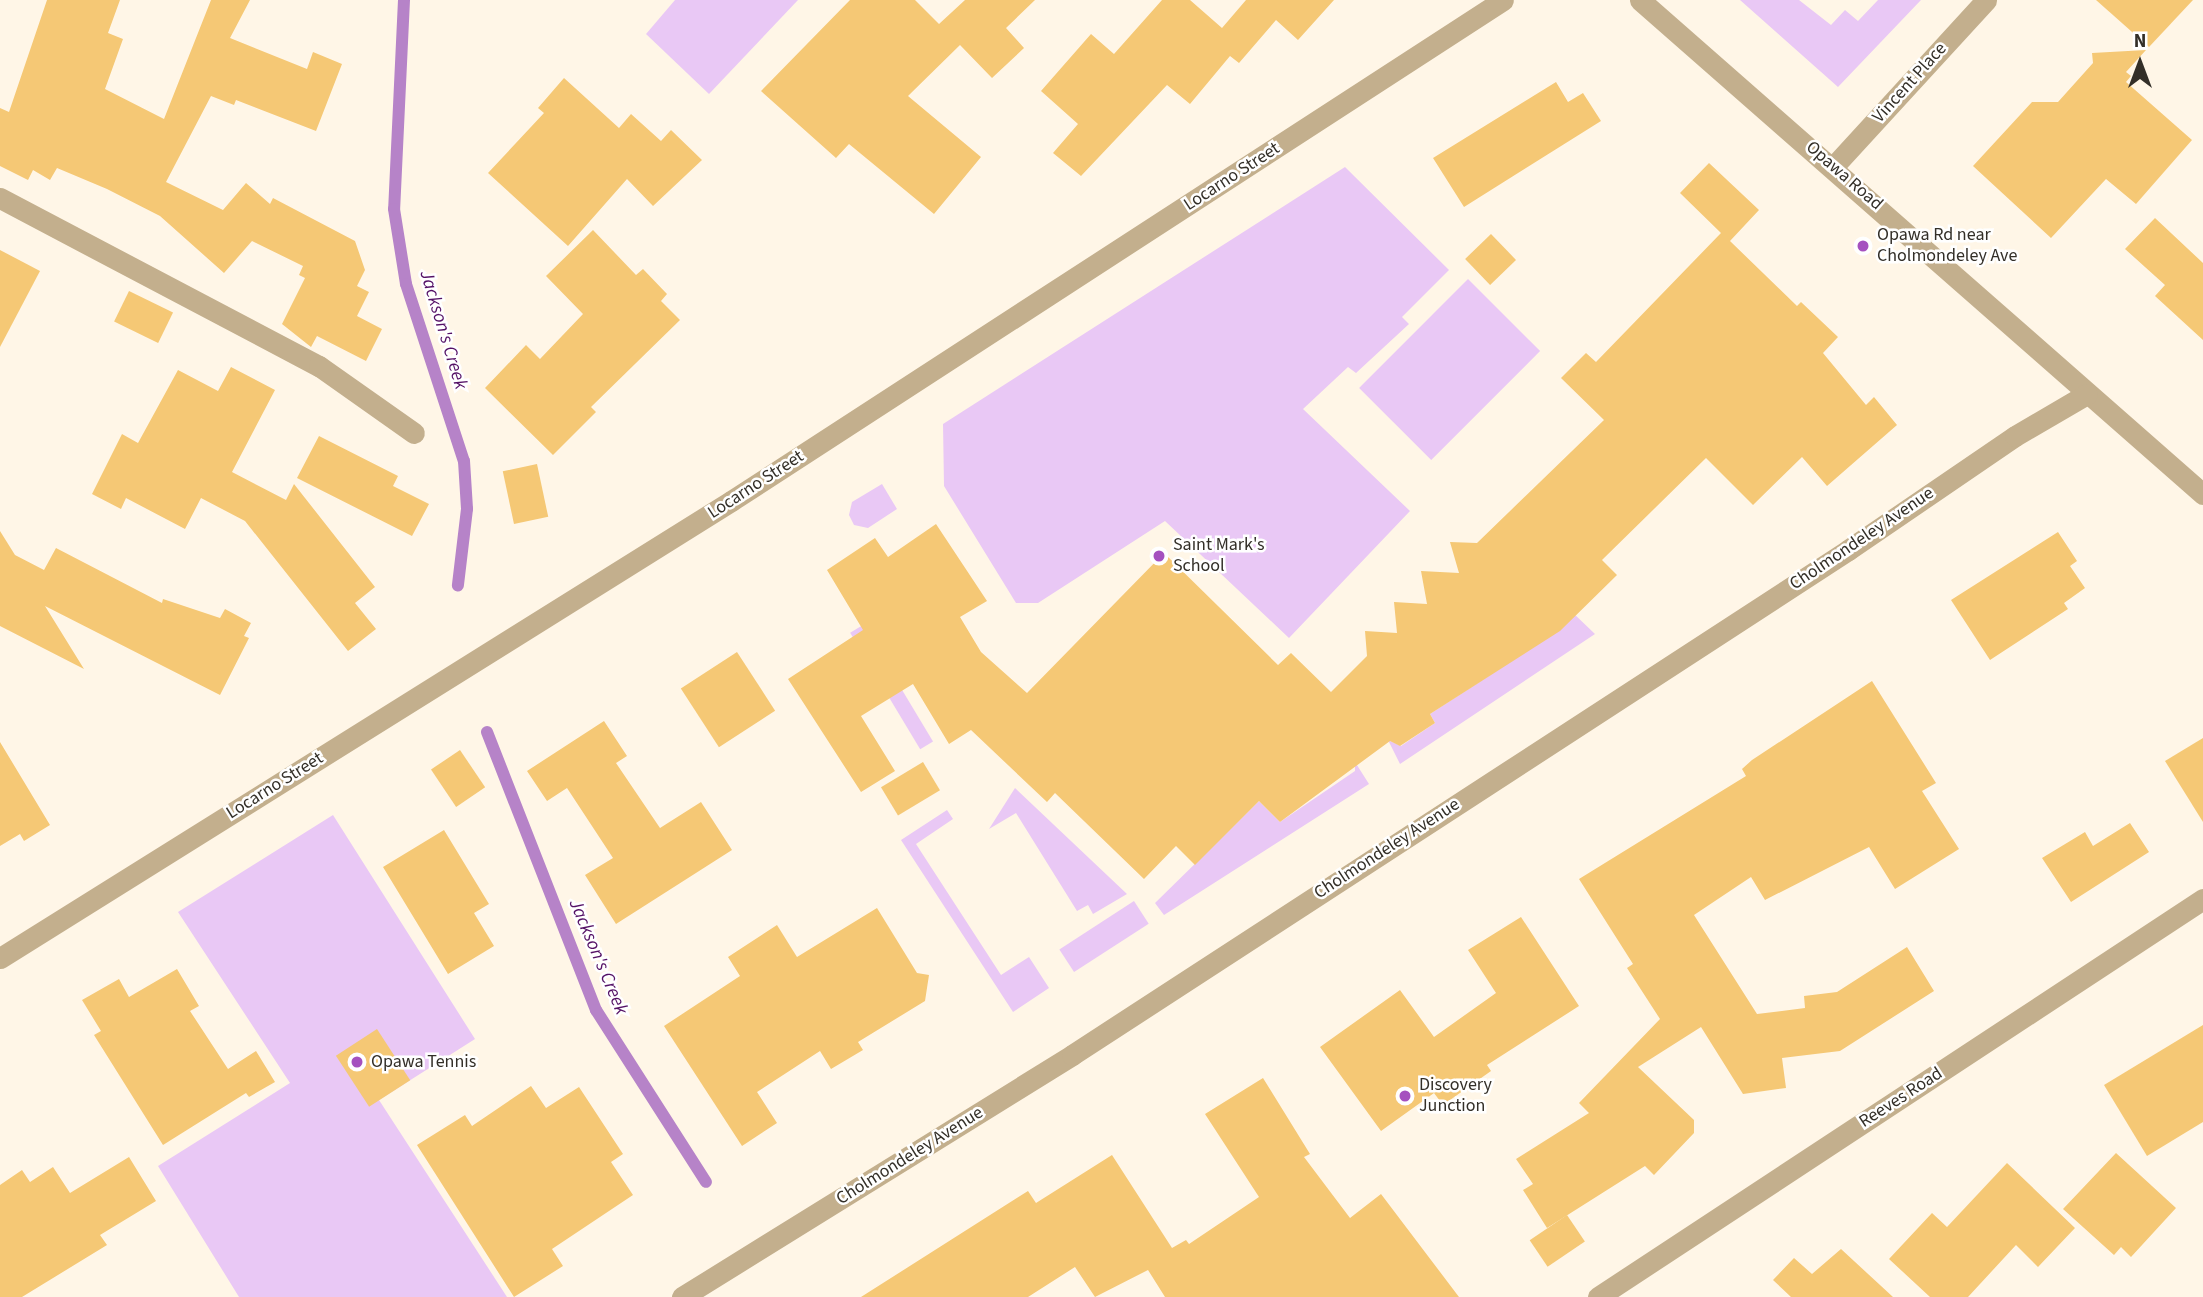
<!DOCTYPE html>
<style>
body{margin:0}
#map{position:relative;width:2203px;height:1297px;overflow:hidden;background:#fff6e7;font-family:"Source Sans 3",sans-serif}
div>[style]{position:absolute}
.green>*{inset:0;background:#e9c8f5;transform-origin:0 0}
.stream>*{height:12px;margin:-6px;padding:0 6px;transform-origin:6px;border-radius:6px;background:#b683c8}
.building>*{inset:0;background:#f5c875;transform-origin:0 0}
.minor>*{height:21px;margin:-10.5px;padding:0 10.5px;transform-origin:10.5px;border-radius:10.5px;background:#c3af8d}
.dots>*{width:19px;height:19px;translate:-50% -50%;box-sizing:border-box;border:4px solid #fff;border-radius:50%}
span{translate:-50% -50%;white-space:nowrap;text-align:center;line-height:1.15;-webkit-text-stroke:5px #fff;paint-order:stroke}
.street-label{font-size:18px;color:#332f28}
.poi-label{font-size:18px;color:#332f28}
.left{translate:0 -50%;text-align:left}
.water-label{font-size:19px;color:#541166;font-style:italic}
.north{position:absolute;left:2105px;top:28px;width:70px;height:70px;-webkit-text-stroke:5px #fff;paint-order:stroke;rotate:0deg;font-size:19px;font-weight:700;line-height:28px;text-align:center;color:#332f28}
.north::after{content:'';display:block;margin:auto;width:24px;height:32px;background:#332f28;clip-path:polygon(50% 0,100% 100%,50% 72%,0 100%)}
</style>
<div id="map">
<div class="green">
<div style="clip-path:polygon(675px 0,798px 0,709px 94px,646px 34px)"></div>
<div style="clip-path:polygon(1740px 0,1799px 0,1831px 25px,1845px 10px,1858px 21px,1878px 0,1921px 0,1838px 87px)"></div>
<div style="clip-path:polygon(1345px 167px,1449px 270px,1402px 317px,1409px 324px,1356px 373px,1348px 367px,1303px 409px,1410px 511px,1289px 638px,1165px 521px,1038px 603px,1016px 603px,944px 486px,943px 424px)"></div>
<div style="left:1468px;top:279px;width:102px;height:154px;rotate:45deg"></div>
<div style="clip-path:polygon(882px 484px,897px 509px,868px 528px,854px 525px,849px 515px,852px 502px)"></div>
<div style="clip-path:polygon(1547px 588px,1595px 634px,1400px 764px,1388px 740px,1401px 746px,1435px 723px,1430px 714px,1558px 631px)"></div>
<div style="left:863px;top:625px;width:136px;height:15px;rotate:59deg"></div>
<div style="clip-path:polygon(1355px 762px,1369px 784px,1164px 915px,1155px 903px,1259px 801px,1280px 822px,1355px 771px)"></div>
<div style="clip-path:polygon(1015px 788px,1127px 894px,1093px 914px,1088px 905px,1077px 911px,1016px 813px,989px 829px)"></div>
<div style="clip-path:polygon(947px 810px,953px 819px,916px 844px,1001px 975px,1029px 957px,1049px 988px,1013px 1012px,901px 840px)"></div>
<div style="clip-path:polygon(333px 815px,475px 1039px,379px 1100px,507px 1297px,239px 1297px,158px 1166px,290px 1083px,178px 912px)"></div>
<div style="left:1134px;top:901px;width:27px;height:89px;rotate:57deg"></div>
</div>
<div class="stream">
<div style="left:404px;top:0;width:209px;rotate:92.7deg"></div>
<div style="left:394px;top:209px;width:76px;rotate:80.9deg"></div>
<div style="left:406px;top:284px;width:186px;rotate:71.9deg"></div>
<div style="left:464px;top:461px;width:48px;rotate:86.4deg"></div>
<div style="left:467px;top:509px;width:77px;rotate:96.8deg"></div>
<div style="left:487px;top:732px;width:299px;rotate:68.6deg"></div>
<div style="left:596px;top:1010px;width:204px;rotate:57.4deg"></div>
</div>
<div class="building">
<div style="clip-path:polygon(47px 0,120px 0,108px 33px,123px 39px,105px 89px,164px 119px,211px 0,250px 0,230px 38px,307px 69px,313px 52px,342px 64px,316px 131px,236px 100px,234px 105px,211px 96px,166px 182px,223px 210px,246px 183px,270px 204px,273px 198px,355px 241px,365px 270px,357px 286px,369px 292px,357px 316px,382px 329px,366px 361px,317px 336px,311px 347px,282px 324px,305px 278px,299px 275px,303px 266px,252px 241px,224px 273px,160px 216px,107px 189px,57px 168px,50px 180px,33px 170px,28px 180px,0 166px,0 108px,9px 112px)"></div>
<div style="clip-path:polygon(850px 0,915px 0,939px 24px,965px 0,1035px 0,1006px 28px,1024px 48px,992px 78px,960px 45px,908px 96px,981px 157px,934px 214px,849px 144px,836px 158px,761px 91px)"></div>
<div style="clip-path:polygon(1162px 0,1190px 0,1222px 28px,1246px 0,1334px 0,1298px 40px,1276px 20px,1239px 63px,1230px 56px,1190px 104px,1167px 85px,1081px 176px,1053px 153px,1078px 124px,1041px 91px,1091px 34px,1114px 54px)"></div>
<div style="clip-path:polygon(2096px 0,2193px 0,2149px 47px)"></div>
<div style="clip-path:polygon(2146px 50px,2126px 72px,2131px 76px,2126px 82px,2192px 140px,2136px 204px,2106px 179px,2051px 238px,1973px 166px,2032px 102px,2058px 102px,2093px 63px,2092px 53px)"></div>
<div style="clip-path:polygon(564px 78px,619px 128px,631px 114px,661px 141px,671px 130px,702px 160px,653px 206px,627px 179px,568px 246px,488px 173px,544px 113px,538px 108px)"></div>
<div style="clip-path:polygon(1556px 82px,1568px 102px,1583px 93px,1601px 121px,1464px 207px,1433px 158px)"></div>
<div style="clip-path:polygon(1709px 163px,1759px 210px,1730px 241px,1797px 306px,1801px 302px,1838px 337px,1823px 353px,1866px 405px,1874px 397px,1897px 425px,1827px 486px,1802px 457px,1753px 505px,1706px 458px,1602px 560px,1617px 575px,1560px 631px,1430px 714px,1435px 723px,1400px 746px,1390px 741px,1280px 822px,1259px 801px,1195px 865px,1176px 846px,1144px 879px,1055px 793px,1047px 802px,971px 730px,949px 744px,913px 684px,861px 716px,895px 771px,861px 792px,788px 679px,863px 630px,827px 570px,875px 538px,888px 557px,936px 524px,987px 601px,960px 617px,981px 652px,1027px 693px,1164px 553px,1278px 665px,1291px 653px,1331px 692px,1367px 656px,1365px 631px,1397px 633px,1394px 602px,1427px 604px,1421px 571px,1459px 573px,1450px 542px,1477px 543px,1604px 420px,1561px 378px,1586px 353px,1596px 362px,1721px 233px,1680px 193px)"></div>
<div style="clip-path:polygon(2155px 218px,2203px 263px,2203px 340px,2155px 296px,2165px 285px,2125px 249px)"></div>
<div style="clip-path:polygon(593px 230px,636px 275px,643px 269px,667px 294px,661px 301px,680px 320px,591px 407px,596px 412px,553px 455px,485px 388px,526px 345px,540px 359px,583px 314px,546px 276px)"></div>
<div style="left:1491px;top:234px;width:36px;height:36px;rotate:46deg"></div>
<div style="clip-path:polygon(0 250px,40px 271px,0 347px)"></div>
<div style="left:129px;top:291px;width:49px;height:34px;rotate:26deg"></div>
<div style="clip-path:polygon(231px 367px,275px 390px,232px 472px,286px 500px,294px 484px,375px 587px,355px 603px,376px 629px,348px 651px,245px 521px,201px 498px,185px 529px,126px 498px,121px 509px,92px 494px,122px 434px,138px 443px,178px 370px,218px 391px)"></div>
<div style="clip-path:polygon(319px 436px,398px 476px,393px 486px,429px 504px,412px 536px,297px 478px)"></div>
<div style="left:537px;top:464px;width:54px;height:35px;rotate:78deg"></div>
<div style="clip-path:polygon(0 531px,15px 555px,44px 570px,56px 548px,162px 603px,163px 599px,220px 618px,225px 609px,251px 623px,244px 636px,249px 638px,220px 695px,45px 606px,84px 669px,0 626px)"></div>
<div style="clip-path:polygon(2058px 532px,2077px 561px,2070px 566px,2085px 588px,2064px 603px,2068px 609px,1990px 660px,1951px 600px)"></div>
<div style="left:737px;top:652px;width:70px;height:67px;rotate:57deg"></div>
<div style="clip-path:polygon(1872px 681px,1936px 783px,1922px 791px,1959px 849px,1895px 889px,1869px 847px,1765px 900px,1751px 877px,1694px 915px,1757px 1014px,1805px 1008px,1804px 996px,1837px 992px,1907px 947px,1934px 991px,1840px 1051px,1782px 1058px,1786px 1088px,1743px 1094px,1701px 1027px,1638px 1067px,1694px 1120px,1694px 1133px,1654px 1175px,1645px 1166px,1547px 1228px,1523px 1190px,1533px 1184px,1516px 1159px,1589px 1113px,1579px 1103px,1660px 1019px,1627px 968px,1633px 964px,1579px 879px,1746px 776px,1742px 769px,1752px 760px)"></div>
<div style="clip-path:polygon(604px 721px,627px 756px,616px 763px,660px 828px,701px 802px,732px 850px,616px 924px,585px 875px,613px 858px,567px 788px,547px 801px,527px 771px)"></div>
<div style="clip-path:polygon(2203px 738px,2203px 822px,2165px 761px)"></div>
<div style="clip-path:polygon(0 742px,50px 825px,24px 841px,20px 834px,0 846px)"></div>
<div style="left:460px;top:750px;width:45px;height:35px;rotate:56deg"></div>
<div style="left:923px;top:762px;width:33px;height:49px;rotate:59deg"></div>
<div style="clip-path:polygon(2130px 823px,2149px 852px,2071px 902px,2042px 858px,2085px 832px,2093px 846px)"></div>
<div style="clip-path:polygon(444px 830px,489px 904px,474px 913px,494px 946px,448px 974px,383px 867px)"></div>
<div style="clip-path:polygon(877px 908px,917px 973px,929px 975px,925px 1001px,858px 1042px,863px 1050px,831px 1069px,820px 1051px,757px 1092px,777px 1123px,742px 1146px,664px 1026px,740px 976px,728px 957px,777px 925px,797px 957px)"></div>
<div style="clip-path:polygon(1521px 917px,1579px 1006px,1487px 1065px,1491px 1071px,1443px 1105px,1434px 1093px,1381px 1131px,1320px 1047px,1400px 990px,1434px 1037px,1496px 993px,1468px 950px)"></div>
<div style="clip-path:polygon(177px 969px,199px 1006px,190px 1011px,228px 1069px,256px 1051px,275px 1082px,249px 1097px,246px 1093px,163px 1145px,94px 1035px,101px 1031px,82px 1000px,119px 979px,129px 997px)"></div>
<div style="clip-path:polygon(2203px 1025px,2203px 1122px,2147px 1156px,2104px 1085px)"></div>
<div style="left:377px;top:1029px;width:61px;height:49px;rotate:57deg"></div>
<div style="clip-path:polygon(1263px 1078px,1310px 1154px,1304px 1157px,1350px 1218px,1381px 1194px,1459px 1297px,1165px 1297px,1148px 1270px,1095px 1297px,1075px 1267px,1028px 1297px,861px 1297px,1028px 1191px,1036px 1203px,1112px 1155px,1172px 1248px,1186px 1240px,1189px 1244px,1259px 1197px,1205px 1114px)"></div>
<div style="clip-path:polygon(531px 1086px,546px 1108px,579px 1087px,623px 1154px,611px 1162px,633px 1195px,552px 1249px,563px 1266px,514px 1297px,417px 1145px,465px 1115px,472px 1126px)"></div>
<div style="clip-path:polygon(2116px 1153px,2176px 1208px,2131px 1257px,2121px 1247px,2114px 1255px,2063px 1209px)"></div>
<div style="clip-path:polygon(129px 1157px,156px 1201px,100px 1235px,107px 1245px,22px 1297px,0 1297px,0 1185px,22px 1170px,30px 1182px,53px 1167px,70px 1193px)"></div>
<div style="clip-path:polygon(2007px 1163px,2075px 1228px,2038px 1267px,2016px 1245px,1968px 1297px,1930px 1297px,1889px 1259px,1932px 1213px,1947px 1227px)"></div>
<div style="left:1567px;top:1215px;width:32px;height:45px;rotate:56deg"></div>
<div style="clip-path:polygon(1841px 1249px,1893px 1297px,1791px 1297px,1773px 1280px,1794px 1258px,1812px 1274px)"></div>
</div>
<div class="minor">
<div style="left:1640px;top:0;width:749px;rotate:41.27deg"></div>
<div style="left:1834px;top:166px;width:225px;rotate:-47.5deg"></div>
<div style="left:0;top:198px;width:361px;rotate:27.8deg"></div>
<div style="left:319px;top:366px;width:116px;rotate:35.2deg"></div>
<div style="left:0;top:958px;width:862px;rotate:-32.01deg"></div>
<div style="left:731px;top:501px;width:920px;rotate:-32.98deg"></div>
<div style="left:682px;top:1297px;width:459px;rotate:-31.8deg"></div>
<div style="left:1072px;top:1055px;width:926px;rotate:-33.05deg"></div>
<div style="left:1848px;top:550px;width:202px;rotate:-34.3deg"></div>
<div style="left:2015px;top:436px;width:83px;rotate:-30.3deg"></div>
<div style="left:1598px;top:1297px;width:724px;rotate:-33.34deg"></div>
</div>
<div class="dots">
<div style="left:1863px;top:246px;background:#a551bf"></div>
<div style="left:1159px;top:556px;background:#a551bf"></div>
<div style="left:357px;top:1062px;background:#a551bf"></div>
<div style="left:1405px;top:1096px;background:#a551bf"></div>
</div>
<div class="street-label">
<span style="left:1910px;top:83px;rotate:-48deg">Vincent Place</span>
<span style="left:1844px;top:176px;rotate:41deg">Opawa Road</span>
<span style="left:1232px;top:177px;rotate:-33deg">Locarno Street</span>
<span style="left:756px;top:485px;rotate:-33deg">Locarno Street</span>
<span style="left:1862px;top:539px;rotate:-34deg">Cholmondeley Avenue</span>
<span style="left:275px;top:786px;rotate:-32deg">Locarno Street</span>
<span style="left:1387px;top:849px;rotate:-33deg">Cholmondeley Avenue</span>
<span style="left:1901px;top:1098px;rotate:-33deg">Reeves Road</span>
<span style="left:910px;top:1156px;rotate:-32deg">Cholmondeley Avenue</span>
</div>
<div class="poi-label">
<span class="left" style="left:1877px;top:246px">Opawa Rd near<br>Cholmondeley Ave</span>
<span class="left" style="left:1173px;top:556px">Saint Mark's<br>School</span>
<span class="left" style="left:371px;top:1062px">Opawa Tennis</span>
<span class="left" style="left:1419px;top:1096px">Discovery<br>Junction</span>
</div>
<div class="water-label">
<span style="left:443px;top:330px;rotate:73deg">Jackson's Creek</span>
<span style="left:598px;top:957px;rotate:67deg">Jackson's Creek</span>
</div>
<div class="north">N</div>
</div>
